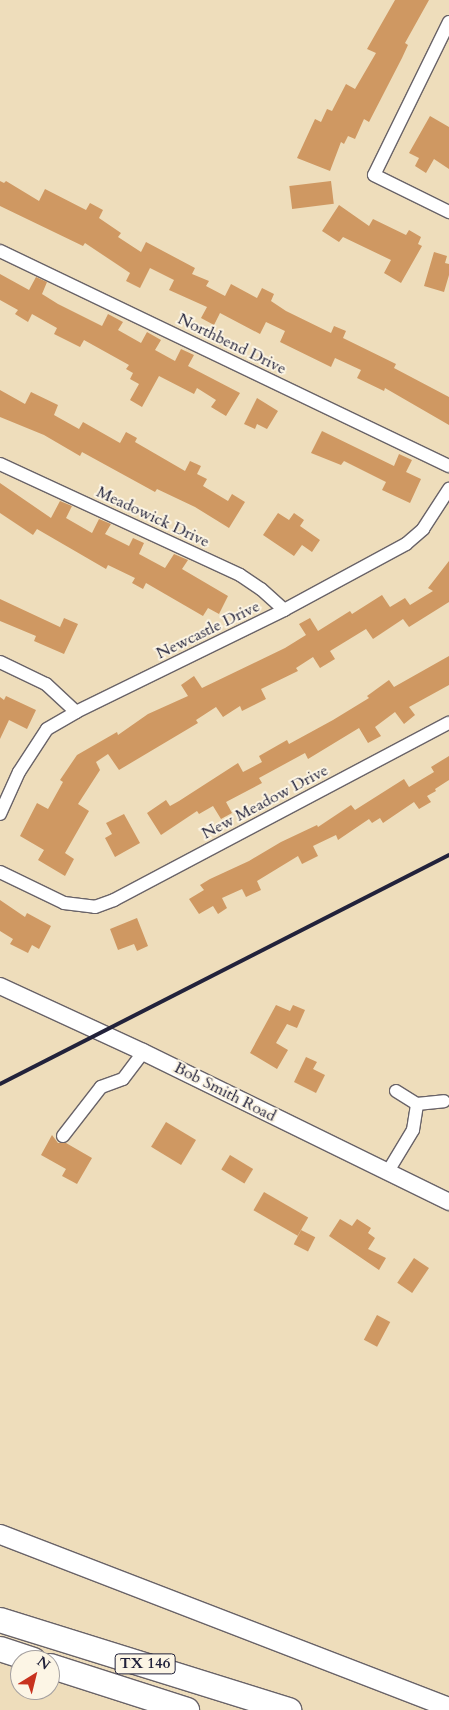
<!DOCTYPE html>
<style>
body{margin:0}
#map{position:relative;width:449px;height:1710px;overflow:hidden;background:#edb;font-family:Cardo,serif}
div>[style]{position:absolute}
.building>*{inset:0;background:#cf9862;transform-origin:0 0}
.roads{filter:drop-shadow(1px 0 #696368) drop-shadow(-1px 0 #696368) drop-shadow(0 1px #696368) drop-shadow(0 -1px #696368)}
.minor>*{height:12px;margin:-6px;padding:0 6px;transform-origin:6px;border-radius:6px;background:#fff}
.tertiary>*{height:16px;margin:-8px;padding:0 8px;transform-origin:8px;border-radius:8px;background:#fff}
.secondary>*{height:19px;margin:-9.5px;padding:0 9.5px;transform-origin:9.5px;border-radius:9.5px;background:#fff}
.motorway>*{height:24px;margin:-12px;padding:0 12px;transform-origin:12px;border-radius:12px;background:#fff}
.rail>*{height:4px;margin:-2px;padding:0 2px;transform-origin:2px;border-radius:2px;background:#22223b}
span{translate:-50% -50%;white-space:nowrap;text-align:center;line-height:1.15;-webkit-text-stroke:4px #fcf5e5;paint-order:stroke}
.shield-label span{padding:1px 4px;background:#fcf5e5;border:1px solid;border-radius:4px;-webkit-text-stroke-width:0}
.shield-label{font-size:15px;color:#22223b;font-weight:700}
.street-label{font-size:16px;color:#22223b}
.north{position:absolute;left:10px;top:1650px;width:50px;height:50px;box-sizing:border-box;background:#fcf5e5;border:1px solid #a5a1a1;border-radius:50%;rotate:36deg;font-size:14px;font-weight:700;line-height:20px;text-align:center;color:#22223b}
.north::after{content:'';display:block;margin:auto;width:18px;height:22px;background:#c8321e;clip-path:polygon(50% 0,100% 100%,50% 72%,0 100%)}
</style>
<div id="map">
<div class="building">
<div style="clip-path:polygon(395px 0,429px 0,405px 43px,408px 45px,402px 58px,369px 122px,364px 119px,355px 139px,348px 136px,344px 144px,341px 142px,330px 171px,297px 158px,315px 119px,321px 122px,327px 109px,332px 111px,346px 84px,355px 89px,376px 53px,367px 49px)"></div>
<div style="clip-path:polygon(430px 116px,449px 127px,449px 169px,434px 159px,426px 173px,415px 166px,419px 158px,409px 153px)"></div>
<div style="clip-path:polygon(0 181px,4px 183px,6px 181px,39px 201px,45px 189px,86px 210px,90px 203px,103px 210px,99px 218px,121px 233px,118px 237px,141px 252px,146px 242px,195px 268px,192px 274px,209px 281px,206px 286px,225px 296px,231px 284px,257px 298px,262px 288px,274px 294px,271px 301px,286px 311px,331px 333px,334px 326px,346px 331px,343px 338px,396px 364px,394px 368px,449px 397px,449px 425px,385px 388px,384px 391px,357px 378px,361px 370px,335px 358px,331px 367px,280px 342px,285px 331px,266px 322px,260px 334px,220px 313px,214px 325px,201px 318px,207px 307px,169px 290px,174px 280px,150px 268px,140px 288px,126px 281px,130px 273px,85px 243px,83px 246px,0 206px)"></div>
<div style="left:331px;top:181px;width:23px;height:42px;rotate:83deg"></div>
<div style="clip-path:polygon(339px 205px,369px 226px,373px 219px,406px 235px,409px 230px,421px 237px,418px 244px,422px 246px,401px 283px,384px 273px,391px 260px,343px 237px,339px 242px,322px 231px)"></div>
<div style="clip-path:polygon(434px 252px,447px 256px,445px 263px,449px 264px,449px 275px,444px 292px,424px 286px)"></div>
<div style="clip-path:polygon(0 274px,29px 290px,36px 277px,47px 282px,42px 294px,58px 304px,102px 326px,108px 314px,123px 322px,118px 330px,141px 343px,147px 332px,161px 340px,155px 350px,175px 361px,181px 349px,194px 355px,188px 366px,240px 393px,226px 416px,211px 407px,216px 400px,197px 388px,194px 394px,159px 376px,142px 407px,130px 400px,139px 384px,130px 379px,133px 373px,126px 369px,129px 365px,84px 340px,80px 347px,54px 334px,57px 328px,32px 314px,28px 322px,15px 314px,18px 310px,0 300px)"></div>
<div style="clip-path:polygon(0 390px,25px 404px,31px 392px,58px 405px,54px 415px,79px 429px,83px 422px,120px 443px,126px 432px,137px 438px,135px 442px,185px 471px,190px 461px,201px 466px,197px 474px,207px 479px,203px 486px,228px 501px,232px 494px,245px 502px,229px 528px,195px 507px,157px 489px,155px 492px,82px 452px,80px 456px,44px 435px,0 417px)"></div>
<div style="clip-path:polygon(257px 398px,278px 411px,267px 429px,257px 424px,255px 429px,244px 424px)"></div>
<div style="clip-path:polygon(322px 431px,394px 466px,399px 454px,412px 460px,406px 472px,421px 479px,410px 503px,382px 490px,386px 482px,344px 461px,341px 465px,311px 453px)"></div>
<div style="clip-path:polygon(0 483px,51px 518px,60px 501px,72px 506px,66px 518px,92px 533px,99px 519px,111px 524px,105px 534px,129px 546px,133px 538px,144px 543px,139px 554px,165px 568px,174px 554px,188px 560px,182px 569px,228px 596px,219px 614px,208px 608px,203px 616px,146px 583px,143px 589px,132px 583px,135px 578px,108px 565px,106px 569px,37px 529px,33px 535px,0 513px)"></div>
<div style="clip-path:polygon(278px 513px,289px 520px,294px 513px,304px 520px,300px 526px,320px 540px,312px 552px,302px 545px,294px 556px,263px 535px)"></div>
<div style="clip-path:polygon(449px 561px,449px 602px,409px 627px,403px 619px,373px 639px,366px 629px,330px 651px,335px 659px,320px 668px,313px 657px,296px 668px,298px 671px,261px 689px,266px 699px,242px 711px,240px 706px,223px 717px,216px 707px,196px 720px,198px 723px,119px 770px,108px 754px,96px 762px,100px 770px,78px 804px,89px 811px,65px 853px,74px 859px,65px 876px,38px 860px,44px 850px,20px 836px,37px 803px,48px 809px,63px 782px,60px 780px,77px 755px,117px 732px,118px 735px,148px 714px,188px 696px,181px 685px,194px 676px,202px 688px,285px 648px,306px 635px,299px 624px,310px 618px,318px 631px,350px 611px,352px 614px,382px 595px,390px 607px,405px 598px,410px 605px,433px 591px,428px 588px)"></div>
<div style="clip-path:polygon(0 599px,60px 627px,64px 618px,78px 624px,64px 654px,34px 641px,36px 636px,0 621px)"></div>
<div style="clip-path:polygon(449px 656px,449px 685px,409px 707px,415px 715px,404px 724px,395px 712px,375px 727px,381px 736px,368px 743px,359px 728px,308px 759px,305px 753px,259px 778px,262px 783px,226px 802px,232px 813px,221px 819px,213px 806px,199px 814px,197px 811px,161px 835px,147px 813px,166px 800px,170px 806px,179px 801px,238px 763px,243px 772px,262px 762px,259px 756px,287px 740px,289px 744px,333px 720px,369px 698px,367px 696px,389px 680px,394px 687px)"></div>
<div style="clip-path:polygon(6px 696px,36px 710px,27px 729px,9px 720px,0 739px,0 697px,4px 700px)"></div>
<div style="clip-path:polygon(449px 756px,449px 780px,435px 789px,436px 791px,427px 796px,431px 802px,419px 809px,414px 802px,383px 823px,380px 818px,372px 823px,369px 819px,338px 840px,336px 835px,313px 846px,318px 856px,302px 864px,298px 856px,257px 881px,261px 890px,246px 897px,242px 889px,222px 898px,227px 908px,218px 914px,213px 906px,199px 914px,189px 899px,204px 890px,200px 885px,210px 879px,249px 861px,281px 842px,317px 825px,318px 827px,351px 805px,355px 810px,404px 779px,409px 787px,434px 772px,431px 767px)"></div>
<div style="clip-path:polygon(124px 814px,140px 843px,115px 857px,105px 838px,112px 834px,106px 823px)"></div>
<div style="clip-path:polygon(0 900px,25px 917px,27px 913px,51px 926px,39px 949px,32px 945px,28px 953px,10px 944px,13px 939px,0 931px)"></div>
<div style="clip-path:polygon(137px 918px,148px 946px,137px 951px,134px 944px,118px 950px,110px 929px)"></div>
<div style="clip-path:polygon(276px 1005px,290px 1011px,293px 1005px,305px 1010px,297px 1028px,287px 1024px,276px 1043px,288px 1050px,277px 1069px,250px 1053px)"></div>
<div style="clip-path:polygon(306px 1057px,317px 1062px,313px 1069px,325px 1075px,316px 1093px,294px 1082px)"></div>
<div style="left:166px;top:1122px;width:35px;height:29px;rotate:31deg"></div>
<div style="clip-path:polygon(52px 1135px,58px 1143px,66px 1143px,92px 1158px,77px 1184px,62px 1176px,66px 1169px,41px 1155px)"></div>
<div style="left:230px;top:1155px;width:27px;height:17px;rotate:31deg"></div>
<div style="left:264px;top:1192px;width:51px;height:21px;rotate:30deg"></div>
<div style="clip-path:polygon(340px 1219px,352px 1226px,357px 1219px,371px 1228px,368px 1233px,375px 1238px,368px 1249px,386px 1258px,379px 1270px,329px 1236px)"></div>
<div style="left:301px;top:1230px;width:16px;height:16px;rotate:27deg"></div>
<div style="left:414px;top:1258px;width:18px;height:30px;rotate:34deg"></div>
<div style="left:377px;top:1315px;width:15px;height:28px;rotate:28deg"></div>
</div>
<div class="roads">
<div class="minor">
<div style="left:449px;top:22px;width:170px;rotate:116.1deg"></div>
<div style="left:374px;top:175px;width:84px;rotate:26.3deg"></div>
<div style="left:0;top:251px;width:498px;rotate:25.6deg"></div>
<div style="left:0;top:464px;width:264px;rotate:24.8deg"></div>
<div style="left:240px;top:575px;width:25px;rotate:34deg"></div>
<div style="left:261px;top:589px;width:31px;rotate:42deg"></div>
<div style="left:0;top:662px;width:51px;rotate:25.6deg"></div>
<div style="left:46px;top:684px;width:41px;rotate:43deg"></div>
<div style="left:0;top:814px;width:46px;rotate:-65.7deg"></div>
<div style="left:19px;top:772px;width:51px;rotate:-56.9deg"></div>
<div style="left:47px;top:729px;width:34px;rotate:-30deg"></div>
<div style="left:76px;top:712px;width:232px;rotate:-26.1deg"></div>
<div style="left:284px;top:610px;width:139px;rotate:-28.4deg"></div>
<div style="left:406px;top:544px;width:23px;rotate:-41deg"></div>
<div style="left:423px;top:529px;width:48px;rotate:-57deg"></div>
<div style="left:0;top:872px;width:71px;rotate:25.8deg"></div>
<div style="left:64px;top:903px;width:31px;rotate:7deg"></div>
<div style="left:95px;top:907px;width:20px;rotate:-20deg"></div>
<div style="left:114px;top:900px;width:379px;rotate:-27.9deg"></div>
<div style="left:396px;top:1091px;width:25px;rotate:32deg"></div>
<div style="left:417px;top:1104px;width:27px;rotate:-6deg"></div>
<div style="left:63px;top:1136px;width:62px;rotate:-52.2deg"></div>
<div style="left:101px;top:1087px;width:23px;rotate:-20deg"></div>
<div style="left:123px;top:1079px;width:34px;rotate:-53deg"></div>
<div style="left:387px;top:1173px;width:50px;rotate:-58.8deg"></div>
<div style="left:413px;top:1130px;width:26px;rotate:-81deg"></div>
</div>
<div class="tertiary">
<div style="left:0;top:986px;width:157px;rotate:24.8deg"></div>
<div style="left:143px;top:1052px;width:341px;rotate:26.1deg"></div>
</div>
<div class="secondary">
<div style="left:0;top:1534px;width:481px;rotate:21.1deg"></div>
</div>
<div class="motorway">
<div style="left:0;top:1620px;width:303px;rotate:17.3deg"></div>
<div style="left:0;top:1649px;width:35px;rotate:18deg"></div>
<div style="left:50px;top:1666px;width:144px;rotate:17.8deg"></div>
</div>
</div>
<div class="rail">
<div style="left:0;top:1084px;width:504px;rotate:-27.02deg"></div>
</div>
<div class="shield-label">
<span style="left:145px;top:1664px">TX 146</span>
</div>
<div class="street-label">
<span style="left:232px;top:344px;rotate:26deg">Northbend Drive</span>
<span style="left:153px;top:517px;rotate:25deg">Meadowick Drive</span>
<span style="left:208px;top:630px;rotate:-26deg">Newcastle Drive</span>
<span style="left:265px;top:802px;rotate:-28deg">New Meadow Drive</span>
<span style="left:225px;top:1092px;rotate:27deg">Bob Smith Road</span>
</div>
<div class="north">N</div>
</div>
